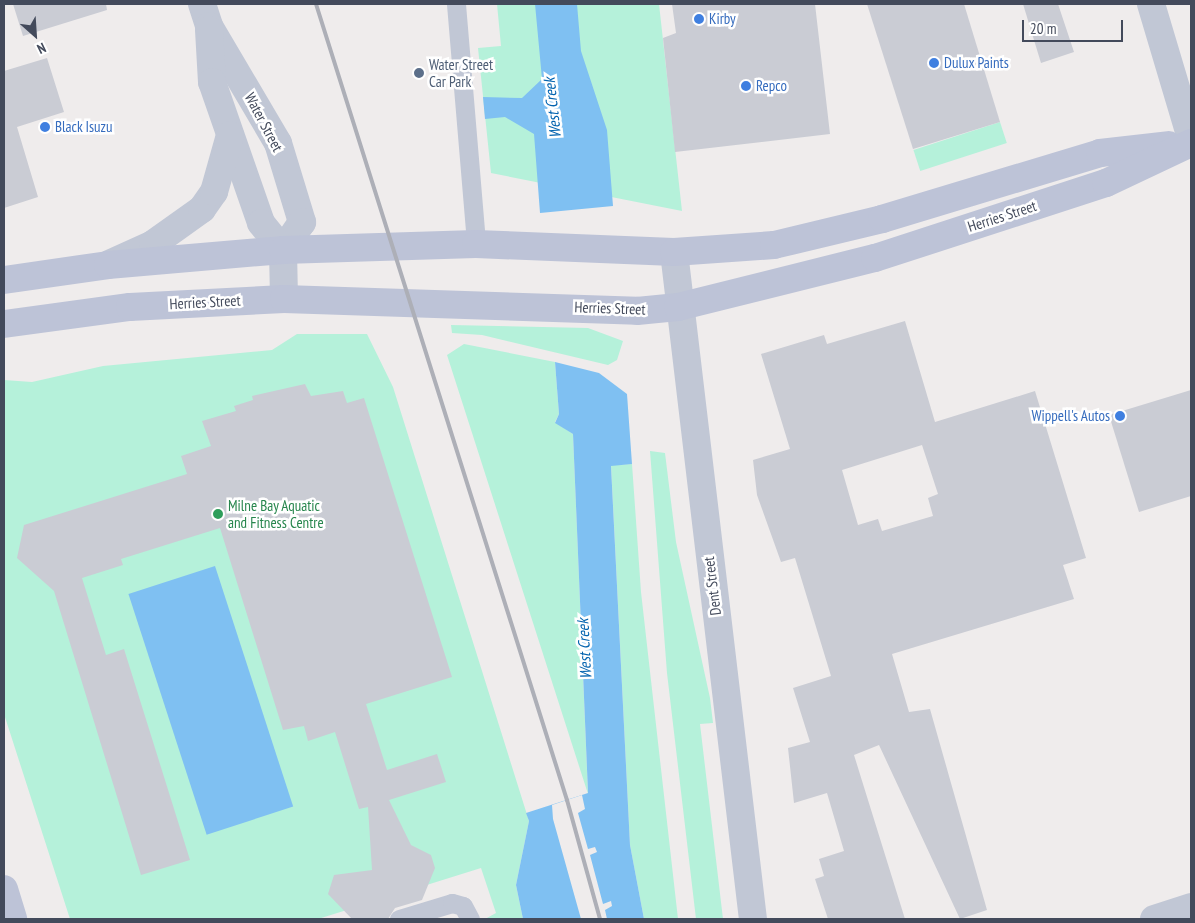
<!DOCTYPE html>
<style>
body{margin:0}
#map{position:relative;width:1195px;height:923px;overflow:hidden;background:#efecec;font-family:"PT Sans Narrow",sans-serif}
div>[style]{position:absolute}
.green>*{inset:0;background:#b5f1da;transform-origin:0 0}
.water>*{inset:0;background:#7fc0f2;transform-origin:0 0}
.pier>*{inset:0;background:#efecec}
.building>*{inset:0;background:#caccd4}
.lane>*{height:19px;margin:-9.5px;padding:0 9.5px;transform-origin:9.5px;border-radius:9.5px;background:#c1c7d5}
.street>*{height:28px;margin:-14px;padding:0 14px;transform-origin:14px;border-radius:14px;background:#c1c7d5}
.secondary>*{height:28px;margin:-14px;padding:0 14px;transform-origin:14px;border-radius:14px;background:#bdc3d7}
.rail>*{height:4px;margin:-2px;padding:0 2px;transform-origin:2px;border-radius:2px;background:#adafb7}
.dots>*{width:14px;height:14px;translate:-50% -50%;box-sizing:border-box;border:2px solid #fff;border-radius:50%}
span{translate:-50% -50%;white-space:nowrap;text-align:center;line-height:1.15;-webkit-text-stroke:5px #fff;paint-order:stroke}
.shop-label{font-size:15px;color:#366cbe}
.left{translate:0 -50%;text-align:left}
.right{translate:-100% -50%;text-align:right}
.service-label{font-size:15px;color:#4e5e75}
.street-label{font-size:15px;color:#434a5b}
.leisure-label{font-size:15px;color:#27864d}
.water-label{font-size:16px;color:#0263af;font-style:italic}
.frame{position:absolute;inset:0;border:5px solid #434a5b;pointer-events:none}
.north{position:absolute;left:10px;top:10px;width:50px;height:50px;-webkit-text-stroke:4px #fff;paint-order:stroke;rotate:154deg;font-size:14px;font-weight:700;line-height:20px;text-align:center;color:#434a5b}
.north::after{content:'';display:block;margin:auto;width:18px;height:22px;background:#434a5b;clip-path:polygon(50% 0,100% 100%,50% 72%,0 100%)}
.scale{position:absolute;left:1022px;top:20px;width:101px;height:22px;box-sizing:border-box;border:2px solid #434a5b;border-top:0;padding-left:6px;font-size:15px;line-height:18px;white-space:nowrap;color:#434a5b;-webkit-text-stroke:4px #fff;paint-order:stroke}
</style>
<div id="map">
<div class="green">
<div style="clip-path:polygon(497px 4px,659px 4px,682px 211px,491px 173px,478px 48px,501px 46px)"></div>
<div style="left:1000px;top:122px;width:22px;height:91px;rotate:72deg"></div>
<div style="clip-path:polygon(451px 325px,588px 328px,623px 341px,617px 360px,608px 365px,482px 335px,452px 333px)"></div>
<div style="clip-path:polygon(297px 334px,367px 334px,393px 387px,529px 821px,516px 885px,523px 919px,485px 919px,496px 913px,481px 868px,318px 919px,70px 919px,4px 714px,4px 380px,32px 382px,103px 366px,272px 350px)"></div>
<div style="clip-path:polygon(464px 344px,555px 362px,559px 414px,555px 422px,573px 434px,588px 794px,447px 355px)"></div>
<div style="clip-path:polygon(650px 451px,665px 453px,676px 542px,710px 698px,713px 723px,700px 724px,723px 919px,696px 919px,667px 673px)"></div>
<div style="clip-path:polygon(632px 464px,641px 592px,678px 919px,644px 919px,630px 845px,611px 465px)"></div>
</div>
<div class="water">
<div style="clip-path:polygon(535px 4px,577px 4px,581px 51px,607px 130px,613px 206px,540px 213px,534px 134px,505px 117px,485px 119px,483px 97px,522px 98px,542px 79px)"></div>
<div style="clip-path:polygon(555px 362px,599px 373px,627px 394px,632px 464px,611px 466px,630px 845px,644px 919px,523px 919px,516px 885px,529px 821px,526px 813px,588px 793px,573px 434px,555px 423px,559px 414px)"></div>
<div style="left:215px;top:566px;width:253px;height:91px;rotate:72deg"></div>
</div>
<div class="pier">
<div style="clip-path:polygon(582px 795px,585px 809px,578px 813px,588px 849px,595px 847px,597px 852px,590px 855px,603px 904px,611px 901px,612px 906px,605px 910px,607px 919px,581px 919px,553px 819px,552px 805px)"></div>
</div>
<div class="building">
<div style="clip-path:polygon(13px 4px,106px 4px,107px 10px,23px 36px)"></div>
<div style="clip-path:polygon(672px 4px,815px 4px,830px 134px,675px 152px,663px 38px,676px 33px)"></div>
<div style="clip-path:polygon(867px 4px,964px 4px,1000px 122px,913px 149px)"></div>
<div style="clip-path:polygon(1023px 4px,1058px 4px,1074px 52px,1041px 63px)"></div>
<div style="clip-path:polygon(47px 58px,64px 112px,17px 127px,38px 197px,4px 208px,4px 71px)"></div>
<div style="clip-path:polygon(evenodd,905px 321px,935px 422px,1035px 391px,1086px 558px,1063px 565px,1074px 599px,892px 654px,909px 712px,930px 709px,987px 910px,960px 919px,879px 745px,854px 755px,905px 919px,828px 919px,815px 879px,824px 876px,819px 859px,844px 851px,827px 793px,794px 803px,788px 748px,810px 742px,793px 688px,831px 676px,795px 558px,781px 562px,757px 495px,753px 460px,790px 449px,761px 354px,824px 335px,827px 344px,905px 321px,922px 445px,938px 494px,928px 498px,933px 516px,882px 531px,878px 519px,858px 525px,842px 470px,922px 445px)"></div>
<div style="clip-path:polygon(305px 384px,311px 396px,343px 391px,347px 403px,364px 398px,452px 677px,366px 704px,387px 770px,437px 754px,446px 782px,389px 800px,411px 845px,431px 855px,435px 868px,422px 900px,395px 908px,388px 919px,352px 919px,328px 894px,334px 875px,372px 870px,368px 807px,359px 809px,335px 732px,308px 741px,304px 726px,283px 730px,220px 528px,121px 559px,123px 565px,82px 578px,106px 655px,124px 649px,190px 860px,141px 875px,54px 591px,17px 558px,24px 525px,187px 474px,181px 456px,211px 446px,202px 421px,236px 411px,234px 406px,253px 400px,252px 396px)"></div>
<div style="clip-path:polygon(1191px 390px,1191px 496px,1139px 512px,1109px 415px)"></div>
</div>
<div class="lane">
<div style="left:456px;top:4px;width:241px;rotate:85.2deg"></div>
<div style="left:399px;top:919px;width:55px;rotate:-16.8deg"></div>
<div style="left:452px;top:903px;width:11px;rotate:15deg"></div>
<div style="left:463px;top:906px;width:15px;rotate:62deg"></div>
</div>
<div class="street">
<div style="left:202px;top:4px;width:23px;rotate:72deg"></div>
<div style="left:209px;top:26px;width:136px;rotate:59.5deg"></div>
<div style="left:278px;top:143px;width:83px;rotate:73.1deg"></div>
<div style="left:302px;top:222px;width:34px;rotate:124deg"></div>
<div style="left:283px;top:250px;width:49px;rotate:88.8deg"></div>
<div style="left:1151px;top:4px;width:140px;rotate:73.4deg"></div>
<div style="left:209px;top:30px;width:52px;rotate:86.7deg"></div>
<div style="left:212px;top:82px;width:149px;rotate:70.8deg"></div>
<div style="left:261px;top:223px;width:35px;rotate:51deg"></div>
<div style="left:674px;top:252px;width:672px;rotate:83.25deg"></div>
<div style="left:109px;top:264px;width:48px;rotate:-24.4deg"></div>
<div style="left:153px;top:244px;width:60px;rotate:-35.5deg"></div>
<div style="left:202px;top:209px;width:21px;rotate:-55deg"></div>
<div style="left:214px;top:192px;width:59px;rotate:-74.3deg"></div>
<div style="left:1154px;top:919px;width:39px;rotate:-18deg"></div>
</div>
<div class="secondary">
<div style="left:4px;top:280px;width:105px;rotate:-8.2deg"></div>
<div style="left:108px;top:265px;width:176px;rotate:-4.9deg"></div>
<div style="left:283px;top:250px;width:193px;rotate:-1.8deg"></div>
<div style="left:476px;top:244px;width:198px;rotate:2.3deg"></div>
<div style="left:674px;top:252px;width:100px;rotate:-4deg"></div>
<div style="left:774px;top:245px;width:111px;rotate:-13.5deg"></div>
<div style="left:882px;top:219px;width:228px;rotate:-16.8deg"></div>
<div style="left:1100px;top:153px;width:69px;rotate:-6.6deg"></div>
<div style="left:4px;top:324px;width:127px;rotate:-7.7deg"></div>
<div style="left:130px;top:307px;width:154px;rotate:-3deg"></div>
<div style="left:284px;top:299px;width:353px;rotate:1.9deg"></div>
<div style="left:637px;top:311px;width:41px;rotate:-5.6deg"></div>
<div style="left:678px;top:307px;width:203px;rotate:-14deg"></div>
<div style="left:875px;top:258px;width:243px;rotate:-18deg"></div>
<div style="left:1106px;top:183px;width:94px;rotate:-25.2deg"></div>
<div style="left:4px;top:889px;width:31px;rotate:73deg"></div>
</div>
<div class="rail">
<div style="left:316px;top:4px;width:835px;rotate:72.5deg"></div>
<div style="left:567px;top:800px;width:123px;rotate:74.5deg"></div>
</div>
<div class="dots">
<div style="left:699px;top:19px;background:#3f7fe0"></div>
<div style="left:934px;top:63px;background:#3f7fe0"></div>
<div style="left:419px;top:73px;background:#5c6f8a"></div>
<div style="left:746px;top:86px;background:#3f7fe0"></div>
<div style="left:45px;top:127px;background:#3f7fe0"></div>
<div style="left:1120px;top:416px;background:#3f7fe0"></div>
<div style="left:218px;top:514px;background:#2e9e5b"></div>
</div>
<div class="shop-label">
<span class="left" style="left:709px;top:19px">Kirby</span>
<span class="left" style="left:944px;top:63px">Dulux Paints</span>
<span class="left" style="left:756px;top:86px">Repco</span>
<span class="left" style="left:55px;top:127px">Black Isuzu</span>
<span class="right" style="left:1110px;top:416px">Wippell's Autos</span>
</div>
<div class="service-label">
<span class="left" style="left:429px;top:73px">Water Street<br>Car Park</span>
</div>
<div class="street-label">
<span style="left:264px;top:122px;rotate:62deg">Water Street</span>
<span style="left:1002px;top:216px;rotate:-18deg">Herries Street</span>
<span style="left:205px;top:302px;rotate:-3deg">Herries Street</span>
<span style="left:610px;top:308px;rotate:2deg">Herries Street</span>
<span style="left:712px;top:586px;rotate:-97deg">Dent Street</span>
</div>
<div class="leisure-label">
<span class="left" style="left:228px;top:514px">Milne Bay Aquatic<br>and Fitness Centre</span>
</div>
<div class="water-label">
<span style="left:552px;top:108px;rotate:-96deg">West Creek</span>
<span style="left:584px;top:649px;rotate:-93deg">West Creek</span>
</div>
<div class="frame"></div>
<div class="north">N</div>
<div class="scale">20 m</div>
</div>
